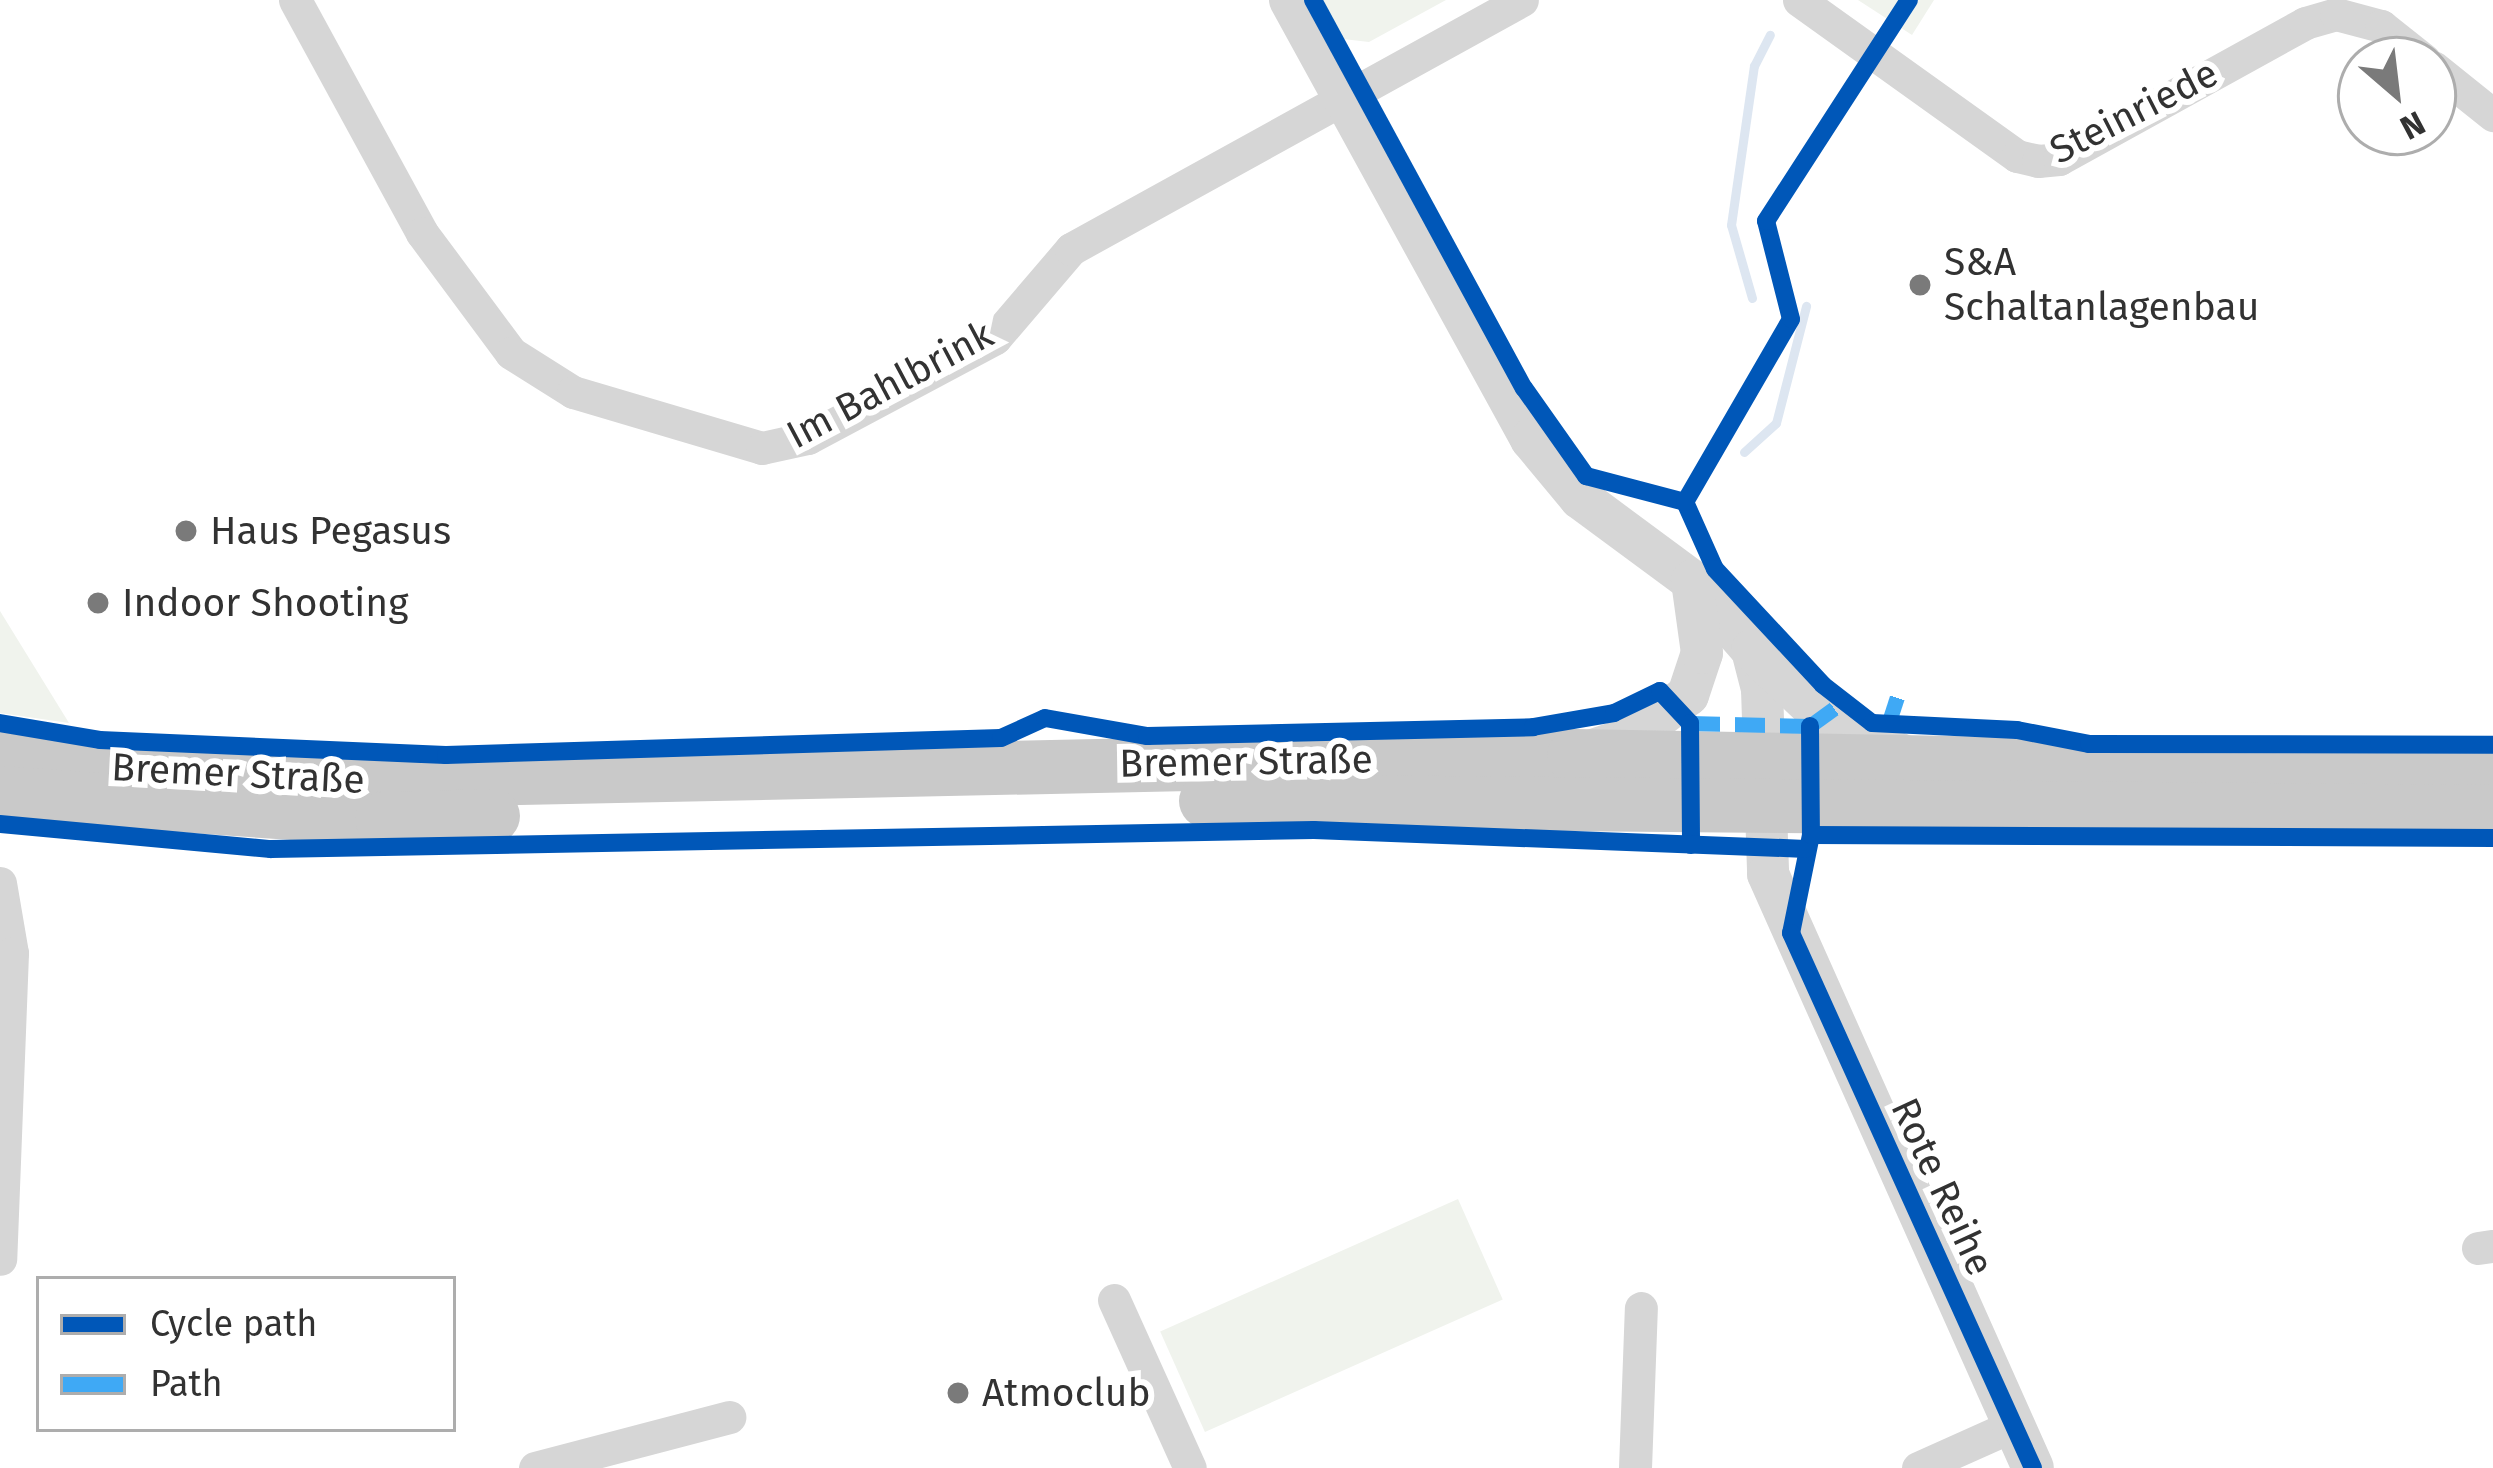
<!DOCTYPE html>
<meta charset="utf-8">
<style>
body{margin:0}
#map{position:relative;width:2493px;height:1468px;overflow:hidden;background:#fff;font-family:"Fira Sans",sans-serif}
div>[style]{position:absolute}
.green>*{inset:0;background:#f0f3ed;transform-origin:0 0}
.stream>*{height:9px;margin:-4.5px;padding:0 4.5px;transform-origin:4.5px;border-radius:4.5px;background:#dde6f1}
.minor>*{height:33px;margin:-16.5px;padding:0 16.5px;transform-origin:16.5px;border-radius:16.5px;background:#d6d6d6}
.tertiary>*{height:42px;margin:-21px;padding:0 21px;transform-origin:21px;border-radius:21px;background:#d6d6d6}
.primary>*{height:54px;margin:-27px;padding:0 27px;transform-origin:27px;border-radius:27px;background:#c9c9c9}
.quiet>*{height:15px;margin-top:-7.5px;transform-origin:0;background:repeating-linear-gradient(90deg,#3fa9f5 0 30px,transparent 0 45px)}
.cycleway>*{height:18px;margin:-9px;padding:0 9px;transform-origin:9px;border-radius:9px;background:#0057b8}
.dots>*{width:33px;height:33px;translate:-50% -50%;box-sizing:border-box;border:6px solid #fff;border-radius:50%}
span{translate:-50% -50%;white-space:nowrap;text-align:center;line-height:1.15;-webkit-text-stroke:12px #fff;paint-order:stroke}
.street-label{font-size:39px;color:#323232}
.poi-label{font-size:39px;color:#323232}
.left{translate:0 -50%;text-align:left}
.legend{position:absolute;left:36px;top:1276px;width:420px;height:156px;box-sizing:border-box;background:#fff;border:3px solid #adadad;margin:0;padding:15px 21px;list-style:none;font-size:36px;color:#323232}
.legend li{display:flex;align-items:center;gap:24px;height:60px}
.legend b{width:60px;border:3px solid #adadad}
.north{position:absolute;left:2337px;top:36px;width:120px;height:120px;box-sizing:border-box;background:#fff;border:3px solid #adadad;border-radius:50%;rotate:152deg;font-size:33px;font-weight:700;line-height:48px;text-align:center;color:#323232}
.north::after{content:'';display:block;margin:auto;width:42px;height:54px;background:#7a7a7a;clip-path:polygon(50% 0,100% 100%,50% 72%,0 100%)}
</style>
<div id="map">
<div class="green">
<div style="clip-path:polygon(1322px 0,1446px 0,1369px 42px,1343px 39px)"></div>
<div style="clip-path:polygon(1858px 0,1934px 0,1912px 35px)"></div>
<div style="clip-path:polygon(0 611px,69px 723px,0 713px)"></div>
<div style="left:1458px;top:1199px;width:110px;height:326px;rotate:66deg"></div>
</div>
<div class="stream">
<div style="left:1752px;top:298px;width:76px;rotate:-106deg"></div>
<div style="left:1731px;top:225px;width:161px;rotate:-81.8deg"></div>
<div style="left:1754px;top:66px;width:35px;rotate:-63deg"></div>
<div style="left:1744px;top:452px;width:43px;rotate:-42.2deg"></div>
<div style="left:1776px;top:423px;width:121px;rotate:-75.6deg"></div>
</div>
<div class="minor">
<div style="left:295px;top:0;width:265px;rotate:61.4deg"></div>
<div style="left:422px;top:233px;width:149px;rotate:53.4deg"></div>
<div style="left:511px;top:353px;width:73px;rotate:32.2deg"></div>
<div style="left:573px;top:392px;width:197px;rotate:16.5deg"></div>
<div style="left:762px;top:448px;width:47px;rotate:-12.3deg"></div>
<div style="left:808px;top:438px;width:212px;rotate:-28.1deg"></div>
<div style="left:995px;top:338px;width:117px;rotate:-49.5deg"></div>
<div style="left:1071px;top:249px;width:515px;rotate:-28.9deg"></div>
<div style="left:1799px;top:0;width:268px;rotate:35.6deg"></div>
<div style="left:2017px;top:156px;width:22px;rotate:13deg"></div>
<div style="left:2038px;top:161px;width:21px;rotate:-5deg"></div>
<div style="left:2059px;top:159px;width:281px;rotate:-28.9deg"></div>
<div style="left:2305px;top:23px;width:32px;rotate:-16deg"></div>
<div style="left:2336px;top:14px;width:47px;rotate:14.9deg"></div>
<div style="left:2381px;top:26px;width:55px;rotate:38.3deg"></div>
<div style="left:2433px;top:67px;width:77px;rotate:38.7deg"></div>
<div style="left:0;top:883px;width:71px;rotate:80.3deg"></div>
<div style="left:12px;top:953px;width:306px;rotate:92.2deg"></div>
<div style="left:2478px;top:1248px;width:15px;rotate:-8deg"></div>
<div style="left:1114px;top:1300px;width:184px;rotate:65.7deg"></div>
<div style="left:535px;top:1468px;width:201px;rotate:-14.7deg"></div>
<div style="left:1635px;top:1468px;width:160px;rotate:-87.9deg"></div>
<div style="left:1918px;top:1468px;width:105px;rotate:-24.1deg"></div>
</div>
<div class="tertiary">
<div style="left:1290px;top:0;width:501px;rotate:61.23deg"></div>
<div style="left:1531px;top:439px;width:77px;rotate:50.3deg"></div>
<div style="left:1580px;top:498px;width:139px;rotate:36.5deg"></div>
<div style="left:1692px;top:581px;width:91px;rotate:49deg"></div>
<div style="left:1752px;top:650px;width:40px;rotate:75.6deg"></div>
<div style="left:1762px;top:689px;width:185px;rotate:88.1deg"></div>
<div style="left:1768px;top:874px;width:650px;rotate:65.96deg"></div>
<div style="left:1752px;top:650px;width:99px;rotate:43.4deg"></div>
<div style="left:1824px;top:718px;width:91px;rotate:25.4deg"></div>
<div style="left:1590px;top:751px;width:44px;rotate:-18.4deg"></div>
<div style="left:1632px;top:737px;width:70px;rotate:-36.9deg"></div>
<div style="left:1688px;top:695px;width:44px;rotate:-71.6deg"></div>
<div style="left:1702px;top:653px;width:73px;rotate:-97.9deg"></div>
</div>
<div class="primary">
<div style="left:0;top:755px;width:379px;rotate:3.9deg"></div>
<div style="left:378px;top:781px;width:1196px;rotate:-1.2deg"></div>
<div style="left:1574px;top:756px;width:919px;rotate:1.06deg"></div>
<div style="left:0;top:793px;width:383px;rotate:3.9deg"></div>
<div style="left:382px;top:819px;width:111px;rotate:-1.5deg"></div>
<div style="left:1206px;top:801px;width:1287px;rotate:0.49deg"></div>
</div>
<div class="quiet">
<div style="left:1690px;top:723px;width:120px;rotate:1.4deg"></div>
<div style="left:1810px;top:726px;width:39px;rotate:-36deg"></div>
<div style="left:1888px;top:726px;width:33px;rotate:-72deg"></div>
</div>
<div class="cycleway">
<div style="left:1313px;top:0;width:442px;rotate:61.5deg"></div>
<div style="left:1524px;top:388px;width:108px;rotate:54.8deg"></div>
<div style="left:1586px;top:476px;width:102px;rotate:14.7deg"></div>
<div style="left:1685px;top:502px;width:73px;rotate:65.9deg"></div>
<div style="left:1715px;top:569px;width:158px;rotate:47deg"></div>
<div style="left:1823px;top:685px;width:62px;rotate:37.8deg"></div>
<div style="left:1872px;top:723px;width:145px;rotate:2.8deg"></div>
<div style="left:2017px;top:730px;width:73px;rotate:11deg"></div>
<div style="left:2089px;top:744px;width:404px;rotate:0.1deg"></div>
<div style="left:1685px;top:502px;width:211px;rotate:-59.9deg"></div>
<div style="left:1791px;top:319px;width:101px;rotate:-104.3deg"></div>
<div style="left:1766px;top:221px;width:263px;rotate:-57.1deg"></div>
<div style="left:0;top:723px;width:101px;rotate:9.6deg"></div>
<div style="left:100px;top:740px;width:346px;rotate:2.5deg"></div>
<div style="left:446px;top:755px;width:555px;rotate:-1.75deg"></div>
<div style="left:1001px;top:738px;width:48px;rotate:-24.4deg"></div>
<div style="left:1045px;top:718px;width:104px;rotate:10deg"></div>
<div style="left:1147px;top:736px;width:386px;rotate:-1.3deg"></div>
<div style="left:1533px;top:727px;width:82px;rotate:-9.8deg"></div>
<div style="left:1614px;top:713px;width:51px;rotate:-25.6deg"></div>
<div style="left:1660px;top:691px;width:44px;rotate:46.8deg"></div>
<div style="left:1690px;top:723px;width:122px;rotate:89.5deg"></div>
<div style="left:1810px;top:726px;width:109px;rotate:89.5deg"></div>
<div style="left:1811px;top:835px;width:100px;rotate:101.5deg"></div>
<div style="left:1791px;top:933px;width:587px;rotate:65.66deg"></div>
<div style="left:0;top:824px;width:272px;rotate:5.3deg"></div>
<div style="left:271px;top:849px;width:1043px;rotate:-1.04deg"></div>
<div style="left:1314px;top:830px;width:492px;rotate:2.2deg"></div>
<div style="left:1811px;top:835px;width:682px;rotate:0.25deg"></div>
</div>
<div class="dots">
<div style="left:1920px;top:285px;background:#7a7a7a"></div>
<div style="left:186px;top:531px;background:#7a7a7a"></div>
<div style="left:98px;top:603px;background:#7a7a7a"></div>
<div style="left:958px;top:1393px;background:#7a7a7a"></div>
</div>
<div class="street-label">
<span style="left:2134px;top:112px;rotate:-27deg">Steinriede</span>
<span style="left:890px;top:385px;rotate:-28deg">Im Bahlbrink</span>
<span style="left:1246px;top:762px;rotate:-1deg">Bremer Straße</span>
<span style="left:238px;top:774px;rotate:3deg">Bremer Straße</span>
<span style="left:1942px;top:1187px;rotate:65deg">Rote Reihe</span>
</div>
<div class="poi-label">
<span class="left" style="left:1944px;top:285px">S&amp;A<br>Schaltanlagenbau</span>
<span class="left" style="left:210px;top:531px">Haus Pegasus</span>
<span class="left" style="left:122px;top:603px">Indoor Shooting</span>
<span class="left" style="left:982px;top:1393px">Atmoclub</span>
</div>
<ul class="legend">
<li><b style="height:15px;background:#0057b8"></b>Cycle path</li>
<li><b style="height:15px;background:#3fa9f5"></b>Path</li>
</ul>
<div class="north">N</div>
</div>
